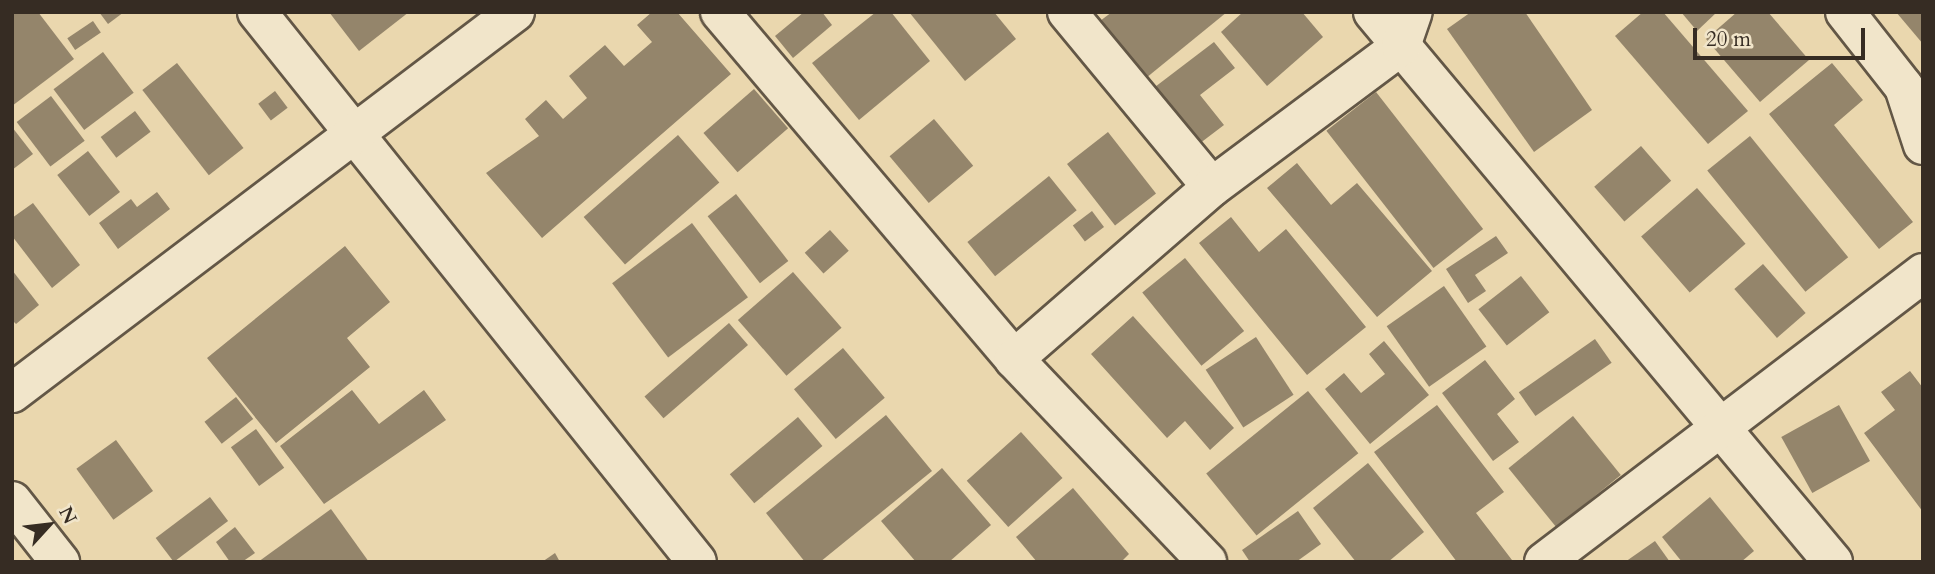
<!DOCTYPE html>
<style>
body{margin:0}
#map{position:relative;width:1935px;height:574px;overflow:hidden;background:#ead7ae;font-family:Cardo,serif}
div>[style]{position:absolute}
.building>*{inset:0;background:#94856b;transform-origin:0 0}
.roads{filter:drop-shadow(2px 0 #635746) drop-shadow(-2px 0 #635746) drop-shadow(0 2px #635746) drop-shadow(0 -2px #635746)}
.minor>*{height:38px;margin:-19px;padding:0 19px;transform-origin:19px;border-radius:19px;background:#f1e5ca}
span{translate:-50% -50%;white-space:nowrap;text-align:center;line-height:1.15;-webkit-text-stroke:5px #f1e5ca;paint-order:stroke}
.frame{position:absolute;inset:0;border:14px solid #362c23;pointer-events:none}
.north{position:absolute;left:14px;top:490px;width:70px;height:70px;-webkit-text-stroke:5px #f1e5ca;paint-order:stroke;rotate:63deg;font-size:19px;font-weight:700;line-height:28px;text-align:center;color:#362c23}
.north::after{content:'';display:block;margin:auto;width:24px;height:32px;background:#362c23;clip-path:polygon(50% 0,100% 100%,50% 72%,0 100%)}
.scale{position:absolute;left:1693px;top:28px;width:172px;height:32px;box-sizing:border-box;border:4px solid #362c23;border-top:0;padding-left:9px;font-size:21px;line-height:24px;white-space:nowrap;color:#362c23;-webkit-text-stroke:5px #f1e5ca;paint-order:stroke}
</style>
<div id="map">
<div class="building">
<div style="clip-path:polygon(12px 12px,38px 12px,74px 59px,12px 106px)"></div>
<div style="clip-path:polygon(99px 12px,124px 12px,108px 24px)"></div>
<div style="clip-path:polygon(329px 12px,409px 12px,359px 51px)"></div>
<div style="clip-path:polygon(652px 12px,677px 12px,731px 74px,542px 238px,486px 173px,539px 136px,525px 119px,546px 100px,563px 119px,587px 98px,569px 76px,605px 45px,624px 66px,652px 42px,637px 25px)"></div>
<div style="clip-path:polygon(804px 12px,822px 12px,832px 25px,793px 58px,775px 36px)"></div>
<div style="clip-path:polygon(876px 12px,891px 12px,930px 61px,859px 120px,812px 63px)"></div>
<div style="clip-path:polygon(909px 12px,994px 12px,1016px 39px,965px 81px)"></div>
<div style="clip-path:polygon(1112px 12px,1227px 12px,1146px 78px,1100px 21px)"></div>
<div style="clip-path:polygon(1243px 12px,1302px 12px,1323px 37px,1267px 86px,1221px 32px)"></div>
<div style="clip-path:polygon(1471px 12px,1525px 12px,1592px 110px,1534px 152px,1447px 29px)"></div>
<div style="clip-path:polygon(1643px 12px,1663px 12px,1748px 111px,1708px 144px,1615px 36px)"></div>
<div style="clip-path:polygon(1681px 12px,1717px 12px,1697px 31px)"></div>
<div style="clip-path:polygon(1737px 12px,1768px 12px,1809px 60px,1760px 102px,1706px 39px)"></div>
<div style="clip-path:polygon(1896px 12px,1923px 12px,1923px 44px)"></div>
<div style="left:93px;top:21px;width:14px;height:31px;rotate:56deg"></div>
<div style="clip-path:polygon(1214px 42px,1235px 68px,1200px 95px,1224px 125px,1195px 147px,1151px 90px)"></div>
<div style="left:103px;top:52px;width:51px;height:62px;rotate:53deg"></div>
<div style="left:177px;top:63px;width:108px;height:44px;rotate:52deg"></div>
<div style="clip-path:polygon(1832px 63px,1863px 100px,1834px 125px,1913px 222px,1879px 249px,1769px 114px)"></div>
<div style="left:754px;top:89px;width:52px;height:67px;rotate:49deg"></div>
<div style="left:275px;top:91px;width:21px;height:21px;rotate:53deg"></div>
<div style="left:1376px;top:92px;width:174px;height:63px;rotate:52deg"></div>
<div style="left:51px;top:96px;width:56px;height:43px;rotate:53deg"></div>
<div style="left:135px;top:111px;width:26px;height:43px;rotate:53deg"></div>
<div style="left:934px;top:119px;width:61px;height:58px;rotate:50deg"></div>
<div style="clip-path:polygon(12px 127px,33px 154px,12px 170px)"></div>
<div style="left:1108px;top:132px;width:78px;height:52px;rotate:52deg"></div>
<div style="left:678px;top:135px;width:63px;height:125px;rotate:49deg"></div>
<div style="left:1750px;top:136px;width:156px;height:55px;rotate:51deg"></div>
<div style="left:1641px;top:146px;width:46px;height:62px;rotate:49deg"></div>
<div style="left:88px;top:151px;width:52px;height:39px;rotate:52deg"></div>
<div style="clip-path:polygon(1297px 163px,1331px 205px,1357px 183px,1432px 271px,1377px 317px,1267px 188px)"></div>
<div style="left:1049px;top:176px;width:44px;height:105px;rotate:51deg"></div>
<div style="left:1697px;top:188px;width:74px;height:74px;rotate:49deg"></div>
<div style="clip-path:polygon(157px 192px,170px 209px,118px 249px,99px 223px,131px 199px,137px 207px)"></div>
<div style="left:736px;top:194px;width:85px;height:36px;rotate:52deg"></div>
<div style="clip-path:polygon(33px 203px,80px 265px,52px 288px,12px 236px,12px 218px)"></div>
<div style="left:1092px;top:211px;width:20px;height:24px;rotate:53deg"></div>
<div style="clip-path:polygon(1231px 217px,1259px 252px,1286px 229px,1366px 327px,1307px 375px,1199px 243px)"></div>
<div style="left:692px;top:223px;width:93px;height:100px;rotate:53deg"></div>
<div style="left:830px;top:230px;width:28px;height:34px;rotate:48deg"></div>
<div style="clip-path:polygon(1496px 236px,1508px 253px,1475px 275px,1486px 291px,1468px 303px,1446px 269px)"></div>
<div style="clip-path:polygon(345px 246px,390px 302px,347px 338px,370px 367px,276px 443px,207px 358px)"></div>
<div style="left:1185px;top:258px;width:94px;height:55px;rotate:51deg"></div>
<div style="left:1763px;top:264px;width:65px;height:38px;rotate:49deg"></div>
<div style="clip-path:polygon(12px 270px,39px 305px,16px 324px,12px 320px)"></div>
<div style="left:793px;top:272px;width:74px;height:73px;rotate:49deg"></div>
<div style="left:1521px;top:276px;width:46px;height:54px;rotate:52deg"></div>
<div style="left:1444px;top:286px;width:74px;height:70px;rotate:55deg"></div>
<div style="clip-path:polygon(1133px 316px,1234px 428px,1210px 450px,1185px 421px,1167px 438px,1091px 354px)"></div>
<div style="left:729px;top:323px;width:29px;height:112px;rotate:49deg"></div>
<div style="left:1256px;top:337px;width:69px;height:60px;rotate:57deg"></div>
<div style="left:1595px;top:339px;width:29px;height:93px;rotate:55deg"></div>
<div style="clip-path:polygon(1384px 341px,1429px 395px,1370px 444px,1325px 389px,1344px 373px,1361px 393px,1385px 374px,1369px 354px)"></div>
<div style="left:843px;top:348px;width:65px;height:64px;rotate:50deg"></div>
<div style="clip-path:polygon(1485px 360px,1515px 399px,1497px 414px,1519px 442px,1493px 461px,1442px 393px)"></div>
<div style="clip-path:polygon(1910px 371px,1923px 388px,1923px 512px,1864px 433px,1895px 410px,1881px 392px)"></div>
<div style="clip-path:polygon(352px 390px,379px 424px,424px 390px,446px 420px,324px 504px,280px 446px)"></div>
<div style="left:1308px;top:391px;width:80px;height:131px;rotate:51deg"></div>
<div style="left:236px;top:397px;width:28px;height:40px;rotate:52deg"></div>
<div style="clip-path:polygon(1437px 405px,1504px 492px,1476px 513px,1512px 560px,1509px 562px,1457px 562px,1374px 452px)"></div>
<div style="left:1839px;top:405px;width:64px;height:66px;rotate:61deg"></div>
<div style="clip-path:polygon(886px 415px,932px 471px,820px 562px,805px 562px,766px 513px)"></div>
<div style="left:1573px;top:416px;width:76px;height:83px;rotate:51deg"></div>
<div style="left:798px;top:417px;width:38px;height:89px;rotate:50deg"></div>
<div style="left:256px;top:429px;width:48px;height:31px;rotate:54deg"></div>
<div style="left:1021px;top:432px;width:62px;height:73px;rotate:48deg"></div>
<div style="left:116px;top:440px;width:63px;height:49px;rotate:54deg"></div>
<div style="clip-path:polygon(1368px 463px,1424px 532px,1388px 562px,1356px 562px,1313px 508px)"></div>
<div style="clip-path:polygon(942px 468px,991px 525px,949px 562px,916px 562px,881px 521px)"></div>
<div style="clip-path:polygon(1073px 488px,1129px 554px,1121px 562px,1037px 562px,1016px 537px)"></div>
<div style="left:210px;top:497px;width:30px;height:68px;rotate:53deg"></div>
<div style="clip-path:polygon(1710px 497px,1754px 551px,1741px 562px,1682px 562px,1662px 537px)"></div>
<div style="clip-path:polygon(331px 509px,369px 562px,258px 562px)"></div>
<div style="clip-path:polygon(1298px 511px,1321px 544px,1296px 562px,1250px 562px,1242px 550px)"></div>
<div style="clip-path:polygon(235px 527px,255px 553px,242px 562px,230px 562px,216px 542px)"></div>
<div style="clip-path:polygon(1655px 541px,1670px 562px,1625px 562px)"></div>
<div style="clip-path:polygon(555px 553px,560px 562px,542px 562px)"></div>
</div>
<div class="roads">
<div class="minor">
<div style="left:257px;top:12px;width:704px;rotate:51.34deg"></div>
<div style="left:720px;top:12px;width:455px;rotate:49.7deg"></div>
<div style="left:1014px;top:359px;width:280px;rotate:46.4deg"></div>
<div style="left:1067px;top:12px;width:227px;rotate:50.4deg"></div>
<div style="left:1373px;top:12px;width:717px;rotate:50.09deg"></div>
<div style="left:1845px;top:12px;width:95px;rotate:51.8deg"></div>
<div style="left:1904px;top:87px;width:61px;rotate:71.9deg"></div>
<div style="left:1014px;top:359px;width:262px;rotate:-41deg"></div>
<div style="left:1212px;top:187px;width:236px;rotate:-36.7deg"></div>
<div style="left:1401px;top:46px;width:36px;rotate:-71deg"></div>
<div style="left:12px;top:393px;width:631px;rotate:-37.14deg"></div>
<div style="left:12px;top:501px;width:78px;rotate:51.8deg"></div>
<div style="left:1544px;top:562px;width:477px;rotate:-37.3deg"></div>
</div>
</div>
<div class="frame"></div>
<div class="north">N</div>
<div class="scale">20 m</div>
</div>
